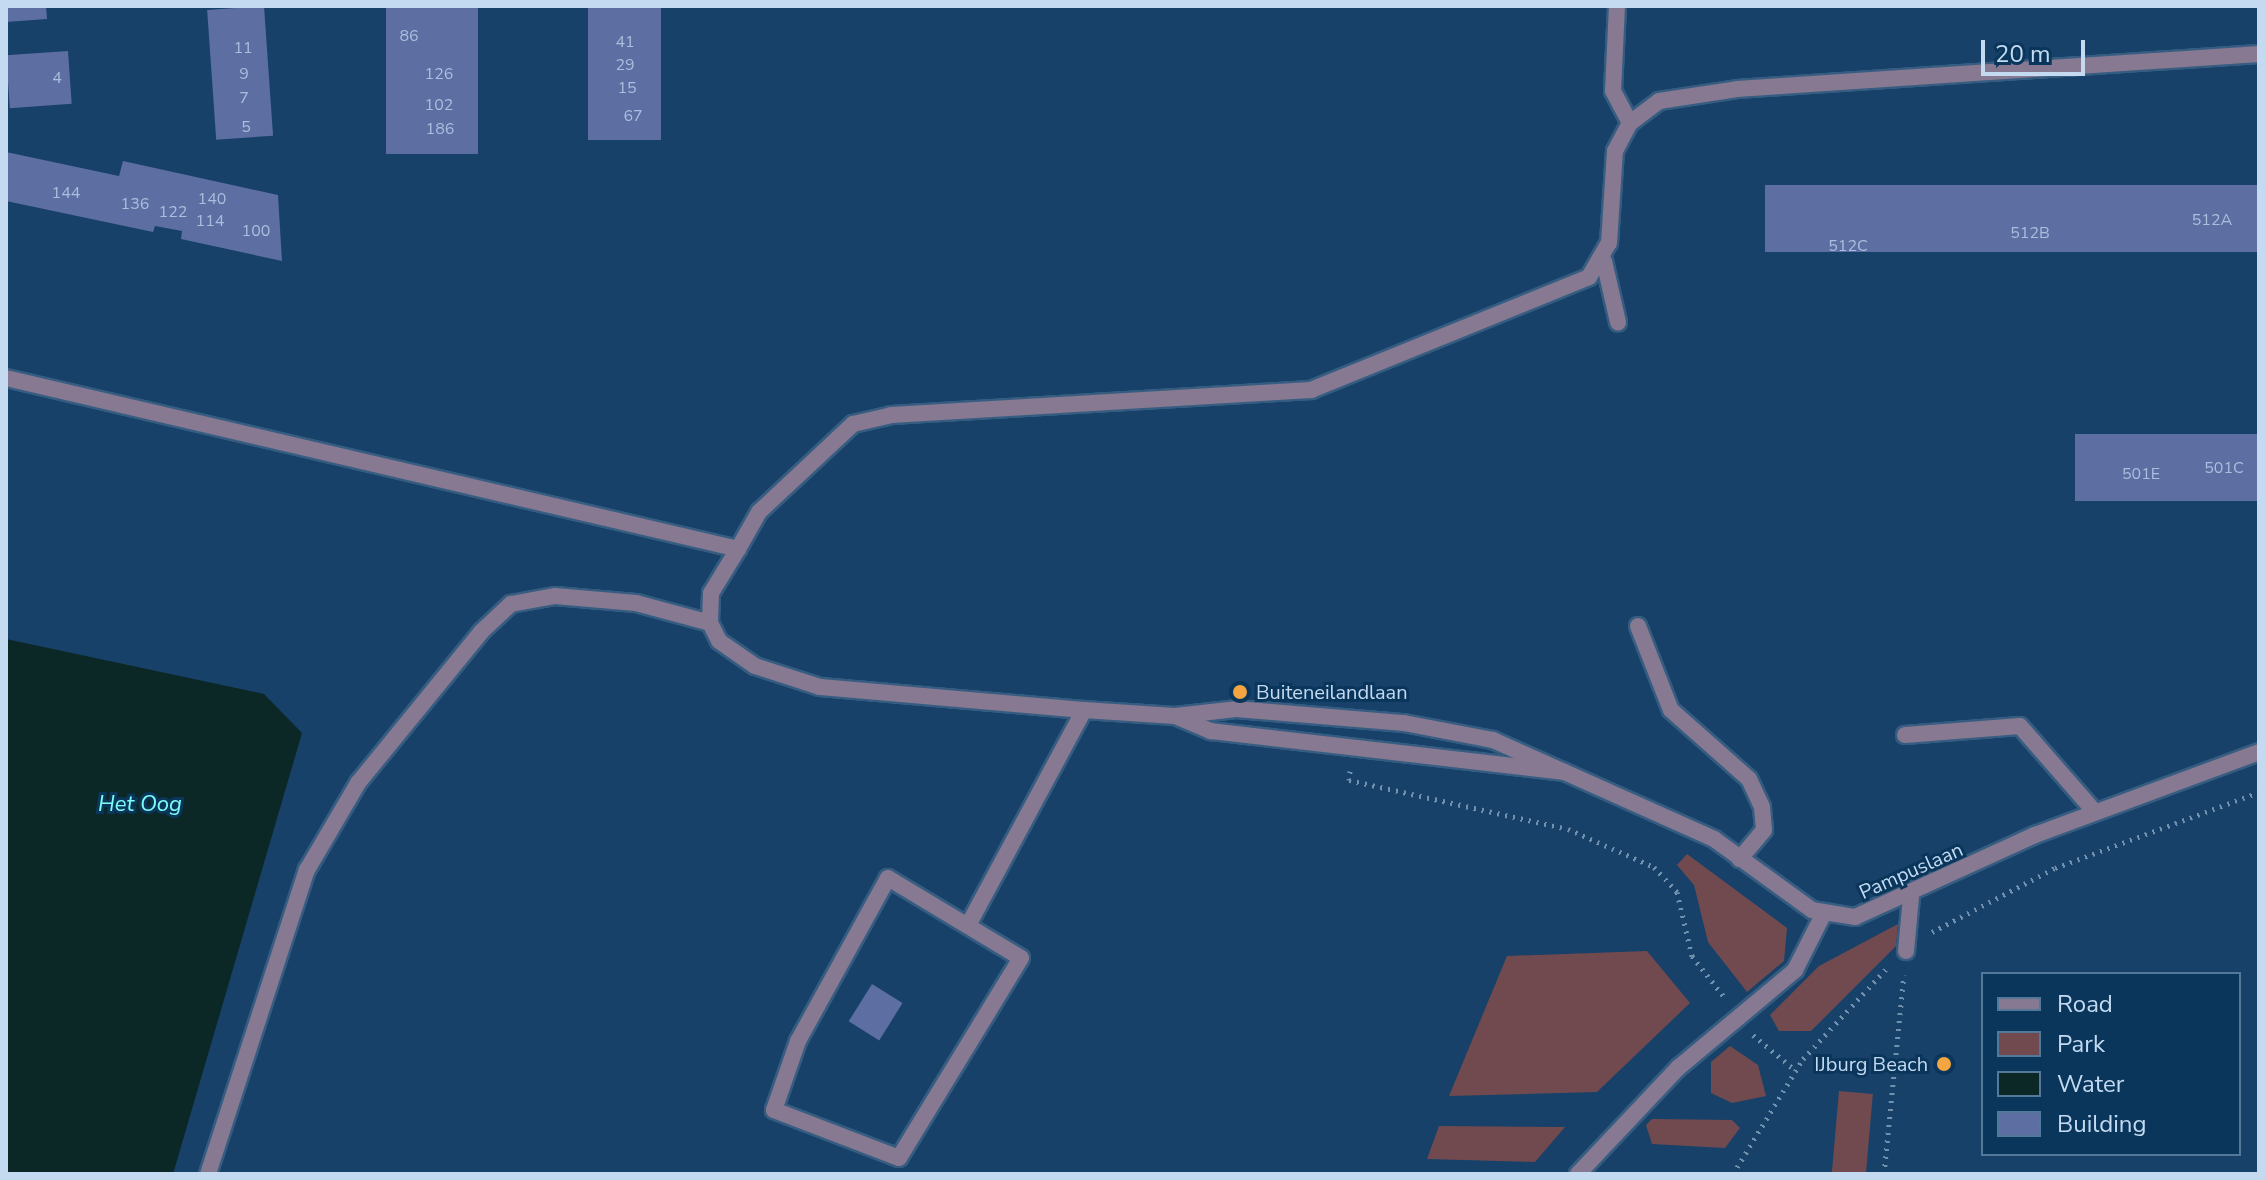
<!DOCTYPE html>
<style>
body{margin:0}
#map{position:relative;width:2265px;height:1180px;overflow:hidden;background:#174168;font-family:"Nunito Sans",sans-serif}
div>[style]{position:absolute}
.green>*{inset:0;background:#714a50;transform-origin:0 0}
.water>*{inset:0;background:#0c2826}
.building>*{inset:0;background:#5c6ea2;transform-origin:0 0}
.path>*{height:5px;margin-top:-2.5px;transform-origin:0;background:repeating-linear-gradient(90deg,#7191af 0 2px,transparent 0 8px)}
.roads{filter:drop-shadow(2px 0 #365d81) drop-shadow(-2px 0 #365d81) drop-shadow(0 2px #365d81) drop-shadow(0 -2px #365d81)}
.service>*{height:16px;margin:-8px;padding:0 8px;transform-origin:8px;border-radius:8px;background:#867991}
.minor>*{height:16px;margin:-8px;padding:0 8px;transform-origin:8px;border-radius:8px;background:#867991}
.dots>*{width:22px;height:22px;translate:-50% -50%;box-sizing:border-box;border:4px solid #0a365c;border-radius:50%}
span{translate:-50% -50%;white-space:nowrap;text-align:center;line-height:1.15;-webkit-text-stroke:6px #0a365c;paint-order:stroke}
.number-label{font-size:16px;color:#a9bfdd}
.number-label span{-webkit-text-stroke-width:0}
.poi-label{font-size:20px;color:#c3daf1}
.left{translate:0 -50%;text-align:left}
.right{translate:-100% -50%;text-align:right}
.street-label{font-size:20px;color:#c3daf1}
.water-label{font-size:22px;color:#7dfdf4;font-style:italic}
.frame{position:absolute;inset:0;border:8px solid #c3daf1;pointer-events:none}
.legend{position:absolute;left:1981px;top:972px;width:260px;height:184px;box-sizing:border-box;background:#0a365c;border:2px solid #547898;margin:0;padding:10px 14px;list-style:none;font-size:24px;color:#c3daf1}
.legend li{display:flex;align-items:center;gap:16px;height:40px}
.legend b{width:40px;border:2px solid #547898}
.scale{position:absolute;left:1981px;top:40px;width:104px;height:36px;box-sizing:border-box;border:4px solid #c3daf1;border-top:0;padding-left:10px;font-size:24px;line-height:28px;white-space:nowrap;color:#c3daf1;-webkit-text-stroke:6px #0a365c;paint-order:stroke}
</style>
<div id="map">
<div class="green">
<div style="clip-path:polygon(1687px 854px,1787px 928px,1784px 961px,1747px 992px,1708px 942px,1694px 885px,1677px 865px)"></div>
<div style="clip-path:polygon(1898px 924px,1896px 946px,1811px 1031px,1779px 1031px,1770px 1015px,1819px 966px)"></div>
<div style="clip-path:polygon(1647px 951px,1690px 1003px,1597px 1092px,1449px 1096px,1507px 956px)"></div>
<div style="clip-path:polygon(1730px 1046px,1758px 1065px,1766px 1096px,1732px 1103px,1711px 1093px,1711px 1062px)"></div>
<div style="left:1839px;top:1091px;width:34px;height:83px;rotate:5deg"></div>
<div style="clip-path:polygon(1652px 1119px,1732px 1120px,1740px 1128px,1725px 1148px,1652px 1144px,1646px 1125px)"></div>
<div style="clip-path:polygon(1439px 1126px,1565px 1127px,1535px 1162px,1427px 1159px)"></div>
</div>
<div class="water">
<div style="clip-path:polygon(6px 639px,264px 694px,302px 733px,173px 1174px,6px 1174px)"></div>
</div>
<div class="building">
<div style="clip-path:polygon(6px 6px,46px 6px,47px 19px,6px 22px)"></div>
<div style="left:264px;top:6px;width:130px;height:57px;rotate:86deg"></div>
<div style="left:386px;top:6px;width:92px;height:148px"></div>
<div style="left:588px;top:6px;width:73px;height:134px"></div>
<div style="left:68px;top:51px;width:53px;height:62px;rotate:86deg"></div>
<div style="clip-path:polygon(6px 152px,119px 176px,123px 161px,278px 195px,282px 261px,181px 239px,182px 231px,155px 226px,153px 232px,6px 201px)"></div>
<div style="left:2259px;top:185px;width:67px;height:494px;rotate:90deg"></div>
<div style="left:2259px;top:434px;width:67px;height:184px;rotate:90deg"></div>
<div style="left:872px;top:984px;width:36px;height:44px;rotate:32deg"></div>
</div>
<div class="path">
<div style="left:1350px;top:771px;width:9px;rotate:96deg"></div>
<div style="left:1349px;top:780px;width:224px;rotate:12.6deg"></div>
<div style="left:1568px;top:829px;width:94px;rotate:23.8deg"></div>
<div style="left:1654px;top:867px;width:34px;rotate:47deg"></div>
<div style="left:1677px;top:892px;width:66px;rotate:76.8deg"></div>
<div style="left:1692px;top:956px;width:53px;rotate:51.8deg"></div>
<div style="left:1932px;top:932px;width:139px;rotate:-27.5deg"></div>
<div style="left:2055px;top:868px;width:218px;rotate:-20.4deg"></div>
<div style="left:1753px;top:1035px;width:55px;rotate:39.8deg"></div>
<div style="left:1733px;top:1174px;width:135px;rotate:-58.7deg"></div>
<div style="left:1803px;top:1059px;width:124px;rotate:-47.3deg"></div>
<div style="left:1884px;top:1174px;width:200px;rotate:-84.3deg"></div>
</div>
<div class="roads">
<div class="service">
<div style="left:1617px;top:6px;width:85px;rotate:92.7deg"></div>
<div style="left:1613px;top:91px;width:36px;rotate:62deg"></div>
<div style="left:1604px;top:261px;width:63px;rotate:77.1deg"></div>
<div style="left:6px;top:378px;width:752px;rotate:13.15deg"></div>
<div style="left:738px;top:549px;width:43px;rotate:-60.4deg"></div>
<div style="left:759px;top:512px;width:129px;rotate:-43.1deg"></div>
<div style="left:853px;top:424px;width:39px;rotate:-13deg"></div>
<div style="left:891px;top:415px;width:421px;rotate:-3.4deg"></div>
<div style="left:1311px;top:390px;width:300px;rotate:-22.1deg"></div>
<div style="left:1589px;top:277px;width:39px;rotate:-60deg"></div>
<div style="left:1609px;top:243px;width:92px;rotate:-86.3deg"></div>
<div style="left:1615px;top:151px;width:32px;rotate:-62deg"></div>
<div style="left:1630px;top:123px;width:36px;rotate:-37deg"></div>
<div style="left:1659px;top:101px;width:79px;rotate:-8.7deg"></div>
<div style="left:1737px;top:89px;width:523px;rotate:-3.84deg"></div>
<div style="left:738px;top:549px;width:52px;rotate:121.5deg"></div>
<div style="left:711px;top:593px;width:30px;rotate:92deg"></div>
<div style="left:710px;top:623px;width:20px;rotate:63deg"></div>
<div style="left:719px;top:641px;width:44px;rotate:34.8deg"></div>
<div style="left:755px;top:666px;width:68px;rotate:17.9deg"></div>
<div style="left:820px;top:687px;width:265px;rotate:5deg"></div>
<div style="left:1084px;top:710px;width:244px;rotate:118.3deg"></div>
<div style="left:1638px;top:626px;width:90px;rotate:68.6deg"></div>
<div style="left:1671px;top:710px;width:104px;rotate:41.5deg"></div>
<div style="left:1749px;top:779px;width:31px;rotate:65deg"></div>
<div style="left:1762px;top:807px;width:23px;rotate:85deg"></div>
<div style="left:1764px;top:830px;width:38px;rotate:130deg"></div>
<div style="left:1905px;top:735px;width:115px;rotate:-4.5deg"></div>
<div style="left:2020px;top:726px;width:114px;rotate:48.9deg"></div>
<div style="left:888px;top:878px;width:155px;rotate:31deg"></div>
<div style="left:1021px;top:958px;width:234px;rotate:121.4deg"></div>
<div style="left:899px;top:1158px;width:134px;rotate:-159deg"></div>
<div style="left:774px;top:1110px;width:73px;rotate:-70.8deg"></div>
<div style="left:798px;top:1041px;width:186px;rotate:-61.1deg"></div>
<div style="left:1906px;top:951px;width:54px;rotate:-84.7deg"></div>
<div style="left:208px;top:1174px;width:320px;rotate:-72deg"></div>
<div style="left:307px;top:870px;width:101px;rotate:-59.6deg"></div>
<div style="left:358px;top:783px;width:196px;rotate:-50.8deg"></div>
<div style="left:482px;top:631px;width:40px;rotate:-43deg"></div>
<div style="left:511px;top:604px;width:45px;rotate:-10.3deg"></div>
<div style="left:555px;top:596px;width:81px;rotate:4.9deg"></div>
<div style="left:636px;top:603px;width:77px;rotate:15.1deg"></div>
</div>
<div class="minor">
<div style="left:1084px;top:710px;width:91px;rotate:3.8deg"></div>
<div style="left:1175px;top:716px;width:61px;rotate:-6.5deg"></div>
<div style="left:1236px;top:709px;width:169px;rotate:4.8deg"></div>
<div style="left:1404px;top:723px;width:91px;rotate:10.8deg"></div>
<div style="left:1493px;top:740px;width:242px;rotate:24.1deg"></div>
<div style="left:1714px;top:839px;width:121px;rotate:35.9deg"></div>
<div style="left:1812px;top:910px;width:44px;rotate:9.2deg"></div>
<div style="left:1855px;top:917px;width:198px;rotate:-24.5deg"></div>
<div style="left:2035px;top:835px;width:239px;rotate:-20.3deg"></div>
<div style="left:1175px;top:716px;width:39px;rotate:23deg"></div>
<div style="left:1211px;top:731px;width:355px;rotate:6.6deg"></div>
<div style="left:1578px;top:1174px;width:146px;rotate:-46.7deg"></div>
<div style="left:1678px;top:1068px;width:153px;rotate:-39.9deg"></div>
<div style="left:1795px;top:970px;width:64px;rotate:-63deg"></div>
</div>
</div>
<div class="dots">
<div style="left:1240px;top:692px;background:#f2a541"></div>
<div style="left:1944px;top:1064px;background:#f2a541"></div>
</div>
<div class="number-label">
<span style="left:409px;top:36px">86</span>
<span style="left:625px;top:42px">41</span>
<span style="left:243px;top:48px">11</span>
<span style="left:625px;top:65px">29</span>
<span style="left:244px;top:74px">9</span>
<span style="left:439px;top:74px">126</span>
<span style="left:57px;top:78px">4</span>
<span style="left:627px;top:88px">15</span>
<span style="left:244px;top:98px">7</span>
<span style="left:439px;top:105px">102</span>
<span style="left:633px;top:116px">67</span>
<span style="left:246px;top:127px">5</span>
<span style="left:440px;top:129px">186</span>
<span style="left:66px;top:193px">144</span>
<span style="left:212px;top:199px">140</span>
<span style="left:135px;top:204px">136</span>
<span style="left:173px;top:212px">122</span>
<span style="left:2212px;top:220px">512A</span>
<span style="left:210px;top:221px">114</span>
<span style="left:256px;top:231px">100</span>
<span style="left:2030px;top:233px">512B</span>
<span style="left:1848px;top:246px">512C</span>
<span style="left:2224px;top:468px">501C</span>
<span style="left:2141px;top:474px">501E</span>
</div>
<div class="poi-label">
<span class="left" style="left:1256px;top:692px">Buiteneilandlaan</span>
<span class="right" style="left:1928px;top:1064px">IJburg Beach</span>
</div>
<div class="street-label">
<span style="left:1911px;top:871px;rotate:-24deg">Pampuslaan</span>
</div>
<div class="water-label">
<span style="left:140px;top:805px">Het Oog</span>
</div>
<div class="frame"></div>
<ul class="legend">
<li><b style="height:10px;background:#867991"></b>Road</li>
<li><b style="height:22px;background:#714a50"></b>Park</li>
<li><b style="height:22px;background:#0c2826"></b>Water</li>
<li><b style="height:22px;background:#5c6ea2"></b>Building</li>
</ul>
<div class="scale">20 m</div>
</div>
